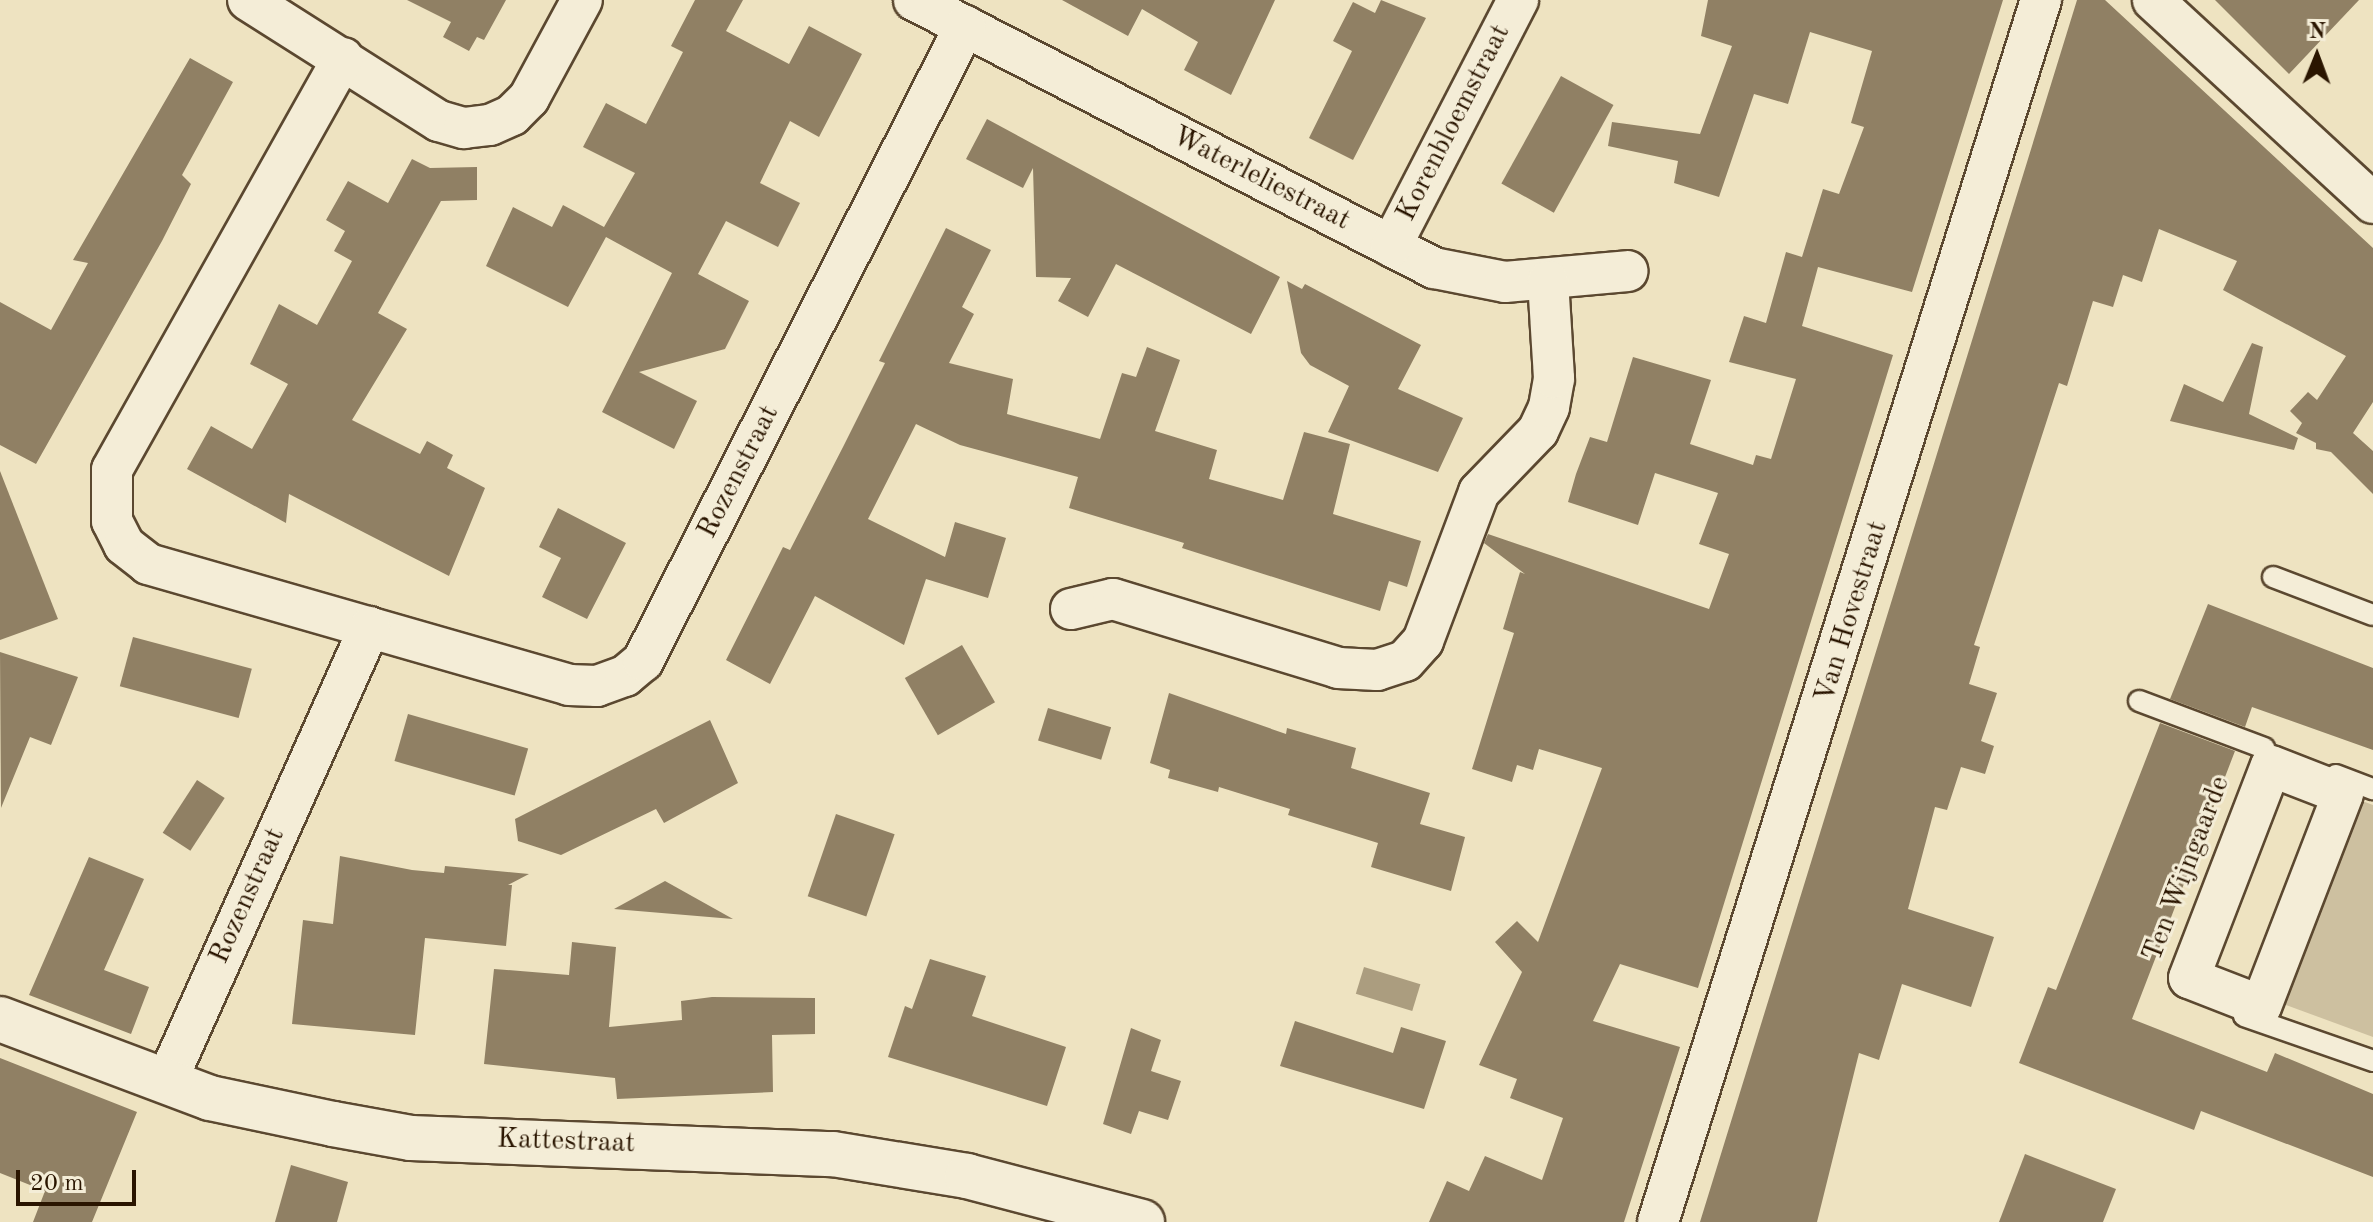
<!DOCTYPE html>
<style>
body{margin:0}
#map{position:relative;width:2373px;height:1222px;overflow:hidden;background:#eee3c1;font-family:"Old Standard TT",serif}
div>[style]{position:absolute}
.green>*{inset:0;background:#cdc0a0}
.water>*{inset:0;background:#ab9d7f;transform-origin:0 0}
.building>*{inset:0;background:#908064;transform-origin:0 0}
.roads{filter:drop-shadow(2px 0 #5b4830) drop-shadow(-2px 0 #5b4830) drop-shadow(0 2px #5b4830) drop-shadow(0 -2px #5b4830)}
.lane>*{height:20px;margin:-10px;padding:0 10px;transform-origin:10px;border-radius:10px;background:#f4edd7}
.street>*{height:40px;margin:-20px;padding:0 20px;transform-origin:20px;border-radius:20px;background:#f4edd7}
.secondary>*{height:44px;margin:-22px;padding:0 22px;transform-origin:22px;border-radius:22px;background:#f4edd7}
span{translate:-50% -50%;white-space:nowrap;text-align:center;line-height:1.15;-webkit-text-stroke:6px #f4edd7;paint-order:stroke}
.street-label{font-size:28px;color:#2a1500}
.north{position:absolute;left:2277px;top:16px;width:80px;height:80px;-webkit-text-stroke:6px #f4edd7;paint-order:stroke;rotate:1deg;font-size:22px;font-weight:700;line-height:32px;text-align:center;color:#2a1500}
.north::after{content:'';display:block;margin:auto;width:28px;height:36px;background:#2a1500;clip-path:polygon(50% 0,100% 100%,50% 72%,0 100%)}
.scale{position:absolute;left:16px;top:1170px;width:120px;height:36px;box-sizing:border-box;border:4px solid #2a1500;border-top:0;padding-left:10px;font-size:24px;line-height:28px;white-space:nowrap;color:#2a1500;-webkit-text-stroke:6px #f4edd7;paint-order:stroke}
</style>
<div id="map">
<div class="green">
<div style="clip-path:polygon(2343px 794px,2373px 805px,2373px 1037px,2267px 998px)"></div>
</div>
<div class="water">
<div style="left:1364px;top:967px;width:59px;height:28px;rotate:17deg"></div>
</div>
<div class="building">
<div style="clip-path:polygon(407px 0,506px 0,484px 40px,477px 37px,469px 51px,443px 37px,451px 22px)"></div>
<div style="clip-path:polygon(695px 0,743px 0,726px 31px,789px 64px,809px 26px,862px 54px,819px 137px,790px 121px,760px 183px,800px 203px,778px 247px,726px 221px,698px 274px,749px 301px,725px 349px,639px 372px,697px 401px,674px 449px,602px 412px,672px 273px,606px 237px,568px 307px,486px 266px,513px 207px,552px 227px,563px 205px,604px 227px,635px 173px,583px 147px,606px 103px,646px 124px,683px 52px,671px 46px)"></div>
<div style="clip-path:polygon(1062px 0,1275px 0,1231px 95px,1184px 70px,1198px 42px,1142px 9px,1128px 36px)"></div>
<div style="clip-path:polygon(1381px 0,1426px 18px,1353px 160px,1309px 138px,1352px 51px,1333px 41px,1353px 2px,1375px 13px)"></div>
<div style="clip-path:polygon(1708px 0,2003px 0,1912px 292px,1818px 267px,1802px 326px,1893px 355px,1698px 988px,1620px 964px,1593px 1021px,1680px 1047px,1624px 1222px,1429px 1222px,1447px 1181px,1469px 1191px,1485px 1156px,1542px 1180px,1563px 1118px,1510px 1098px,1517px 1079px,1479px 1065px,1522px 972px,1495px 942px,1517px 921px,1538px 942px,1602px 768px,1539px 749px,1533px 770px,1517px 765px,1512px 782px,1472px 769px,1514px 633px,1503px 629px,1520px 572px,1525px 574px,1484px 543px,1488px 534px,1709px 609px,1729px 554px,1699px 544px,1718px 493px,1655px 473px,1638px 525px,1568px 502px,1576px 474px,1590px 437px,1607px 442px,1633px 357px,1711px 380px,1690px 444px,1753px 465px,1756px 455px,1771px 459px,1796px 379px,1729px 362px,1744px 316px,1766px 323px,1786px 252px,1802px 257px,1823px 189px,1839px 194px,1864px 127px,1851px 123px,1872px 51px,1810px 32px,1788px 104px,1754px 94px,1719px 197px,1674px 183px,1678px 161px,1608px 146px,1612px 122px,1700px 134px,1732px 46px,1701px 36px)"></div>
<div style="clip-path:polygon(2077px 0,2105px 0,2373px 248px,2373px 402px,2353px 433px,2373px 451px,2373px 494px,2331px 452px,2316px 449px,2316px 443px,2296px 433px,2302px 423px,2290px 411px,2308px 392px,2317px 400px,2346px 356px,2223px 290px,2237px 261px,2159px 229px,2142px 282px,2123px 275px,2113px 307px,2093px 301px,2067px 386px,2059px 383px,1974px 645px,1980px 647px,1969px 684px,1997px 693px,1981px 741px,1994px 746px,1985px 774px,1961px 767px,1947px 810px,1935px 807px,1908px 909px,1994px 937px,1971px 1007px,1902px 984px,1879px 1060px,1859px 1053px,1817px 1222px,1700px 1222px)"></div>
<div style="clip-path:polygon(2215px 0,2359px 0,2289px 74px)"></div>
<div style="clip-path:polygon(190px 58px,233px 82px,182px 175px,191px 184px,162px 241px,36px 464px,0 445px,0 302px,51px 330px,88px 263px,73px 260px)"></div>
<div style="left:1561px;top:76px;width:60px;height:123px;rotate:29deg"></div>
<div style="clip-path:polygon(987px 119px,1280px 277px,1251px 334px,1116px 264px,1088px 317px,1058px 301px,1071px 278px,1036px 277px,1033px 168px,1023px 188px,966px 159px)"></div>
<div style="clip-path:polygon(412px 159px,430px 168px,477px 167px,477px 200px,441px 201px,378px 313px,407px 329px,352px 420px,420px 454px,427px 441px,453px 455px,447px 468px,485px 488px,449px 576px,289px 494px,286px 523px,187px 469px,211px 426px,252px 449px,288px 384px,250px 364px,279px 304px,317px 325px,352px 261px,334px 251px,345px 231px,326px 220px,348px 181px,388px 203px)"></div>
<div style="clip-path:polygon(946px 228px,991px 250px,962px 307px,974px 314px,949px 363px,1013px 379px,1007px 414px,1100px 439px,1122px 373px,1136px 377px,1147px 347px,1180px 360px,1155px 431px,1217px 450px,1209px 479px,1283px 500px,1304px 432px,1350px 444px,1333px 514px,1421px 541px,1407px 587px,1389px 581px,1380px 611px,1182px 548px,1184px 543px,1069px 508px,1078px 477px,960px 445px,916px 424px,868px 519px,945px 557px,955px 522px,1006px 538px,988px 598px,926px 579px,904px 645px,815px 596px,770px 684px,726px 660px,783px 547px,790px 550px,843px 447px,885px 363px,879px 361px)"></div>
<div style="clip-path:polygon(1287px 281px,1302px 289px,1305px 284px,1421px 345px,1398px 389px,1463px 418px,1438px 472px,1328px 432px,1349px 386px,1310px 365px,1301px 353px)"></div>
<div style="clip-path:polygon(2252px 343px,2263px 347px,2249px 414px,2298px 438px,2294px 450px,2170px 421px,2184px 384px,2223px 402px)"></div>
<div style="clip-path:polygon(0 471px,58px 619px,0 640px)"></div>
<div style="clip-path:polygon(558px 508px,626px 543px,587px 619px,542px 597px,561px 558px,539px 547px)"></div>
<div style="clip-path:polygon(2208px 604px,2373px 668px,2373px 750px,2252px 707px,2245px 727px,2170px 699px)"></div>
<div style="left:133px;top:637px;width:123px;height:51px;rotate:15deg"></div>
<div style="left:962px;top:645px;width:66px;height:66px;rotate:60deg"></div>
<div style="clip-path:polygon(0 652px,78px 677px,51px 745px,30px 737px,1px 808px)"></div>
<div style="clip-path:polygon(1169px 693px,1286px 734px,1287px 728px,1356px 748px,1351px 768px,1430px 793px,1420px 824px,1465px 837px,1451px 891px,1371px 867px,1378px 843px,1288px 815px,1290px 809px,1219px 787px,1218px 792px,1168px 778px,1170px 770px,1150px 763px)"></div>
<div style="left:1048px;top:708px;width:66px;height:34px;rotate:17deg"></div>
<div style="left:408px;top:714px;width:125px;height:49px;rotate:16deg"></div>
<div style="clip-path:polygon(710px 720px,738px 783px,664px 823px,656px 809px,561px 855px,518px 841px,515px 819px)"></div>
<div style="clip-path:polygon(2160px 723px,2235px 751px,2132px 1019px,2267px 1072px,2275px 1053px,2373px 1094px,2373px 1177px,2201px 1111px,2194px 1130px,2019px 1063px,2048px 987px,2056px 990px)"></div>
<div style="left:197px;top:780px;width:33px;height:63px;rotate:33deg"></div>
<div style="left:836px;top:814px;width:62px;height:87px;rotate:19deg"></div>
<div style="clip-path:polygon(340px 856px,412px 870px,444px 873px,445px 866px,529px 874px,508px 885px,512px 885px,506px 946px,425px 938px,415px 1035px,292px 1024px,303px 920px,333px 924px)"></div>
<div style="clip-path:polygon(89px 857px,144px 879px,104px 970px,149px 987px,131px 1034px,29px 995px)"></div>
<div style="clip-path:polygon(665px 881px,733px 919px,614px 909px)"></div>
<div style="clip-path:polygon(572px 942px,616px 947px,609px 1027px,682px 1020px,681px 1001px,712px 997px,815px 998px,815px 1034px,772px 1035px,773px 1092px,617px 1099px,615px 1078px,484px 1064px,494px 969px,569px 975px)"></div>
<div style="clip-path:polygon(930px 959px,986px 976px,972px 1016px,1066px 1047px,1047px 1106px,888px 1057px,905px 1006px,912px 1009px)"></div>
<div style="clip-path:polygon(1295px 1021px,1393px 1053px,1401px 1027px,1446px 1041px,1424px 1109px,1280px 1066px)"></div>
<div style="clip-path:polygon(1131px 1028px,1161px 1040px,1151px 1071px,1181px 1081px,1168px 1120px,1139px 1111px,1131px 1134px,1103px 1124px)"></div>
<div style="clip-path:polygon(0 1058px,137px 1112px,92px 1222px,33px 1222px,45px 1191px,0 1173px)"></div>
<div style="clip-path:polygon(2025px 1154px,2116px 1189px,2103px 1222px,1999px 1222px)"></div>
<div style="clip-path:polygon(291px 1165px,348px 1182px,337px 1222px,275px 1222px)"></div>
</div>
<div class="roads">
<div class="lane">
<div style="left:2273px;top:577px;width:107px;rotate:20.8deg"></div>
<div style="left:2139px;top:701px;width:134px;rotate:20.6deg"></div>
<div style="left:2336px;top:775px;width:40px;rotate:21deg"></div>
<div style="left:2244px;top:1016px;width:137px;rotate:19.2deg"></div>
</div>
<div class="street">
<div style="left:248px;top:0;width:226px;rotate:32.4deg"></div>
<div style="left:439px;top:121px;width:26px;rotate:16deg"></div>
<div style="left:464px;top:128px;width:26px;rotate:-7deg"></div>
<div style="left:490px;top:125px;width:24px;rotate:-24deg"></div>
<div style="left:512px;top:115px;width:24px;rotate:-45deg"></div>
<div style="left:529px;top:98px;width:111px;rotate:-61.6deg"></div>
<div style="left:914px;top:0;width:585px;rotate:27.27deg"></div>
<div style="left:1434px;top:268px;width:72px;rotate:11.2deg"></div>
<div style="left:1505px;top:282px;width:123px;rotate:-5.1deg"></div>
<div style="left:2153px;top:0;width:299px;rotate:42.7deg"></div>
<div style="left:343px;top:58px;width:472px;rotate:119.3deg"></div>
<div style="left:112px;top:470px;width:51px;rotate:90deg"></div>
<div style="left:112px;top:521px;width:27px;rotate:63deg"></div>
<div style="left:124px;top:545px;width:31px;rotate:38deg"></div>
<div style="left:148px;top:564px;width:438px;rotate:16deg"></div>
<div style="left:569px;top:685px;width:28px;rotate:2deg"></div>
<div style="left:597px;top:686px;width:30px;rotate:-20deg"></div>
<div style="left:625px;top:676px;width:23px;rotate:-40deg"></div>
<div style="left:643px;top:661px;width:712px;rotate:-63.11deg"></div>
<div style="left:1391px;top:246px;width:277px;rotate:-62.7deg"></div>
<div style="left:1071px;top:609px;width:43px;rotate:-13.4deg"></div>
<div style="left:1113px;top:599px;width:235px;rotate:17deg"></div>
<div style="left:1338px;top:668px;width:39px;rotate:3deg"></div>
<div style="left:1377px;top:670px;width:29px;rotate:-18deg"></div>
<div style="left:1405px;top:661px;width:27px;rotate:-48deg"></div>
<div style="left:1423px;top:641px;width:159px;rotate:-69.4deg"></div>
<div style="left:1479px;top:492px;width:85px;rotate:-46deg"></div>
<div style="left:1538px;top:431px;width:26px;rotate:-65deg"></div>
<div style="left:1549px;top:407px;width:29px;rotate:-80deg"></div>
<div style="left:1554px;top:378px;width:97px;rotate:-93.5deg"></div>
<div style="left:2271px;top:766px;width:77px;rotate:21.3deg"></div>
<div style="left:2343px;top:794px;width:227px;rotate:111.1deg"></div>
<div style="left:2261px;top:1006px;width:77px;rotate:-158.7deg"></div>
<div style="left:2189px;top:978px;width:227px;rotate:-68.9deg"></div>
<div style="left:168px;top:1078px;width:494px;rotate:-65.9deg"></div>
<div style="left:1658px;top:1222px;width:1281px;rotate:-72.6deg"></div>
</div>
<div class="secondary">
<div style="left:0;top:1019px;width:224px;rotate:20.6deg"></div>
<div style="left:210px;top:1098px;width:126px;rotate:11.9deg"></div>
<div style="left:333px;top:1124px;width:79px;rotate:10.2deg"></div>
<div style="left:411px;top:1138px;width:422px;rotate:2.2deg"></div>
<div style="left:833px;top:1154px;width:136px;rotate:9.3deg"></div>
<div style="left:967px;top:1176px;width:181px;rotate:14.7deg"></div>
</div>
</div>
<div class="street-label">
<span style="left:1454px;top:123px;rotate:-63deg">Korenbloemstraat</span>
<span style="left:1261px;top:179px;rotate:27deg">Waterleliestraat</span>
<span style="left:739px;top:472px;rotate:-63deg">Rozenstraat</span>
<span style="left:1852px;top:612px;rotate:-73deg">Van Hovestraat</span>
<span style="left:2187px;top:869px;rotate:-69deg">Ten Wijngaarde</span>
<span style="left:248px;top:896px;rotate:-66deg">Rozenstraat</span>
<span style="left:566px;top:1142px;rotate:2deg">Kattestraat</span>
</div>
<div class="north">N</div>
<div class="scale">20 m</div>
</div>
